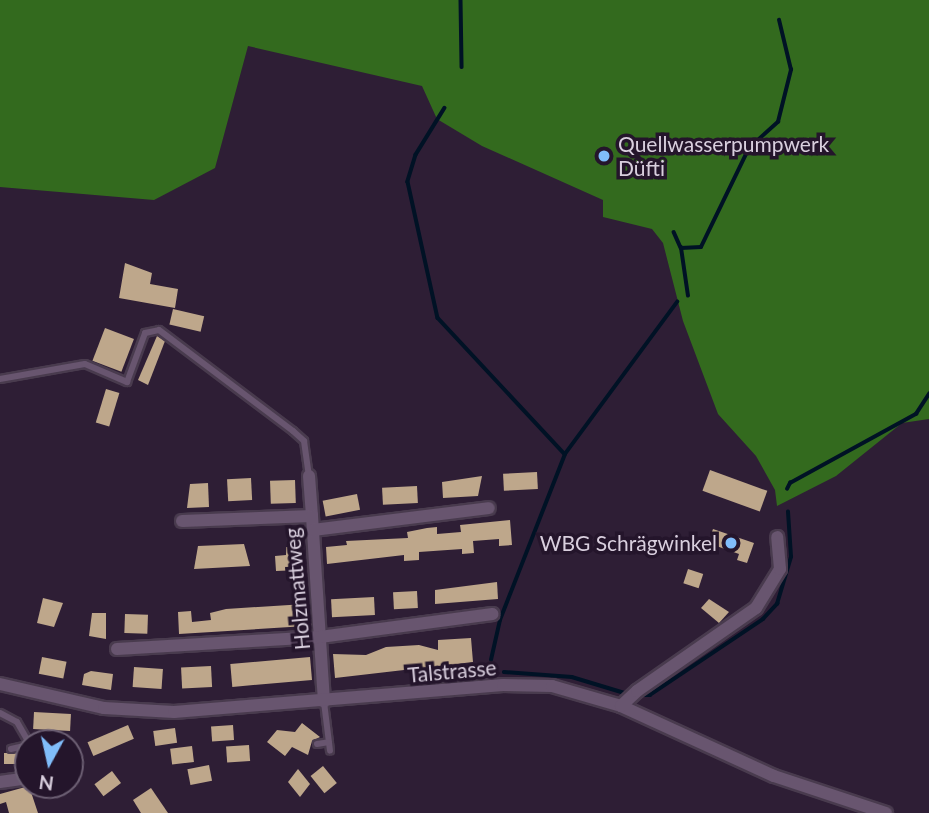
<!DOCTYPE html>
<meta charset="utf-8">
<style>
body{margin:0}
#map{position:relative;width:929px;height:813px;overflow:hidden;background:#2e1e35;font-family:Lato,sans-serif}
div>[style]{position:absolute}
.forest>*{inset:0;background:#336a1e}
.stream>*{height:3.5px;margin:-1.75px;padding:0 1.75px;transform-origin:1.75px;border-radius:1.75px;background:#001225}
.building>*{inset:0;background:#bea78b;transform-origin:0 0}
.roads{filter:drop-shadow(2px 0 #493b4e) drop-shadow(-2px 0 #493b4e) drop-shadow(0 2px #493b4e) drop-shadow(0 -2px #493b4e)}
.service>*{height:6px;margin:-3px;padding:0 3px;transform-origin:3px;border-radius:3px;background:#68556f}
.minor>*{height:12px;margin:-6px;padding:0 6px;transform-origin:6px;border-radius:6px;background:#68556f}
.dots>*{width:19px;height:19px;translate:-50% -50%;box-sizing:border-box;border:4px solid #24152b;border-radius:50%}
span{translate:-50% -50%;white-space:nowrap;text-align:center;line-height:1.15;-webkit-text-stroke:7px #24152b;paint-order:stroke}
.poi-label{font-size:21px;color:#d9cfde}
.left{translate:0 -50%;text-align:left}
.right{translate:-100% -50%;text-align:right}
.street-label{font-size:21px;color:#d9cfde}
.north{position:absolute;left:14px;top:729px;width:70px;height:70px;box-sizing:border-box;background:#24152b;border:2px solid #6c5f73;border-radius:50%;rotate:188deg;font-size:19px;font-weight:700;line-height:28px;text-align:center;color:#d9cfde}
.north::after{content:'';display:block;margin:auto;width:24px;height:32px;background:#80bdfa;clip-path:polygon(50% 0,100% 100%,50% 72%,0 100%)}
</style>
<div id="map">
<div class="forest">
<div style="clip-path:polygon(0 0,929px 0,929px 419px,902px 423px,836px 476px,777px 506px,775px 490px,756px 456px,718px 414px,683px 321px,663px 243px,652px 229px,603px 217px,603px 200px,482px 146px,437px 119px,422px 86px,248px 46px,215px 168px,154px 200px,0 187px)"></div>
</div>
<div class="stream">
<div style="left:461px;top:0;width:67px;rotate:89.1deg"></div>
<div style="left:445px;top:108px;width:55px;rotate:121.7deg"></div>
<div style="left:416px;top:155px;width:28px;rotate:107deg"></div>
<div style="left:408px;top:182px;width:139px;rotate:77.6deg"></div>
<div style="left:438px;top:318px;width:186px;rotate:47deg"></div>
<div style="left:674px;top:232px;width:17px;rotate:66deg"></div>
<div style="left:688px;top:296px;width:49px;rotate:-98.3deg"></div>
<div style="left:681px;top:248px;width:20px;rotate:-3deg"></div>
<div style="left:701px;top:247px;width:110px;rotate:-64.1deg"></div>
<div style="left:749px;top:148px;width:39px;rotate:-42deg"></div>
<div style="left:778px;top:122px;width:54px;rotate:-76deg"></div>
<div style="left:791px;top:70px;width:51px;rotate:-103.5deg"></div>
<div style="left:787px;top:489px;width:7px;rotate:-63deg"></div>
<div style="left:790px;top:483px;width:144px;rotate:-28.7deg"></div>
<div style="left:916px;top:414px;width:24px;rotate:-57deg"></div>
<div style="left:491px;top:660px;width:41px;rotate:-77.3deg"></div>
<div style="left:500px;top:620px;width:178px;rotate:-68.6deg"></div>
<div style="left:565px;top:454px;width:189px;rotate:-53.6deg"></div>
<div style="left:504px;top:672px;width:68px;rotate:4.2deg"></div>
<div style="left:572px;top:677px;width:59px;rotate:16.9deg"></div>
<div style="left:639px;top:695px;width:11px"></div>
<div style="left:650px;top:695px;width:136px;rotate:-33.9deg"></div>
<div style="left:763px;top:619px;width:21px;rotate:-47deg"></div>
<div style="left:777px;top:604px;width:49px;rotate:-73.4deg"></div>
<div style="left:791px;top:557px;width:45px;rotate:-93.8deg"></div>
</div>
<div class="building">
<div style="clip-path:polygon(125px 263px,152px 273px,150px 284px,178px 289px,175px 308px,119px 298px)"></div>
<div style="left:173px;top:309px;width:32px;height:16px;rotate:13deg"></div>
<div style="left:105px;top:328px;width:31px;height:35px;rotate:21deg"></div>
<div style="clip-path:polygon(157px 336px,165px 341px,148px 385px,138px 380px)"></div>
<div style="left:106px;top:389px;width:14px;height:35px;rotate:17deg"></div>
<div style="left:710px;top:470px;width:61px;height:22px;rotate:20deg"></div>
<div style="left:537px;top:472px;width:17px;height:34px;rotate:87deg"></div>
<div style="clip-path:polygon(482px 476px,478px 496px,443px 498px,442px 482px)"></div>
<div style="left:251px;top:478px;width:22px;height:24px;rotate:87deg"></div>
<div style="left:295px;top:480px;width:23px;height:25px;rotate:88deg"></div>
<div style="clip-path:polygon(208px 483px,209px 507px,187px 508px,190px 484px)"></div>
<div style="left:417px;top:486px;width:17px;height:35px;rotate:87deg"></div>
<div style="left:357px;top:494px;width:16px;height:35px;rotate:79deg"></div>
<div style="clip-path:polygon(510px 520px,512px 545px,499px 546px,499px 539px,473px 541px,474px 553px,462px 554px,462px 549px,419px 552px,419px 560px,404px 561px,404px 555px,327px 564px,326px 547px,347px 545px,346px 541px,408px 538px,407px 532px,427px 528px,437px 527px,437px 534px,461px 532px,460px 525px)"></div>
<div style="clip-path:polygon(713px 529px,754px 543px,747px 563px,737px 560px,739px 554px,708px 543px)"></div>
<div style="clip-path:polygon(244px 544px,250px 566px,194px 569px,198px 546px)"></div>
<div style="clip-path:polygon(286px 547px,299px 547px,300px 570px,276px 571px,275px 556px,286px 555px)"></div>
<div style="left:688px;top:569px;width:16px;height:15px;rotate:18deg"></div>
<div style="clip-path:polygon(497px 582px,498px 599px,435px 604px,435px 590px)"></div>
<div style="left:417px;top:591px;width:17px;height:24px;rotate:87deg"></div>
<div style="left:374px;top:597px;width:18px;height:43px;rotate:87deg"></div>
<div style="clip-path:polygon(43px 598px,63px 603px,54px 627px,37px 623px)"></div>
<div style="clip-path:polygon(709px 599px,729px 612px,719px 623px,701px 608px)"></div>
<div style="clip-path:polygon(305px 604px,306px 626px,179px 634px,178px 612px,191px 611px,192px 622px,211px 620px,210px 613px,226px 609px)"></div>
<div style="clip-path:polygon(92px 613px,106px 613px,106px 639px,89px 636px)"></div>
<div style="left:125px;top:614px;width:23px;height:19px;rotate:2deg"></div>
<div style="clip-path:polygon(471px 638px,473px 662px,335px 678px,333px 654px,366px 655px,386px 647px,419px 645px,438px 650px,438px 640px)"></div>
<div style="left:42px;top:657px;width:25px;height:17px;rotate:11deg"></div>
<div style="left:310px;top:657px;width:23px;height:80px;rotate:85deg"></div>
<div style="left:211px;top:666px;width:21px;height:30px;rotate:87deg"></div>
<div style="left:134px;top:667px;width:29px;height:20px;rotate:4deg"></div>
<div style="clip-path:polygon(91px 671px,113px 674px,111px 690px,82px 685px,84px 674px)"></div>
<div style="left:34px;top:712px;width:37px;height:17px;rotate:3deg"></div>
<div style="clip-path:polygon(302px 723px,320px 737px,312px 741px,308px 755px,292px 747px,285px 756px,267px 742px,277px 730px,295px 732px)"></div>
<div style="left:128px;top:725px;width:15px;height:44px;rotate:67deg"></div>
<div style="left:233px;top:725px;width:15px;height:22px;rotate:86deg"></div>
<div style="left:175px;top:728px;width:15px;height:22px;rotate:82deg"></div>
<div style="left:249px;top:745px;width:16px;height:23px;rotate:86deg"></div>
<div style="left:192px;top:746px;width:16px;height:22px;rotate:83deg"></div>
<div style="left:28px;top:753px;width:11px;height:24px;rotate:90deg"></div>
<div style="left:209px;top:765px;width:16px;height:22px;rotate:79deg"></div>
<div style="left:323px;top:766px;width:22px;height:16px;rotate:51deg"></div>
<div style="clip-path:polygon(298px 769px,310px 784px,300px 797px,288px 782px)"></div>
<div style="left:112px;top:771px;width:15px;height:22px;rotate:53deg"></div>
<div style="clip-path:polygon(29px 786px,38px 813px,9px 813px,6px 802px,0 804px,0 794px)"></div>
<div style="clip-path:polygon(151px 788px,168px 813px,141px 813px,133px 800px)"></div>
</div>
<div class="roads">
<div class="service">
<div style="left:0;top:379px;width:86px;rotate:-10deg"></div>
<div style="left:85px;top:364px;width:46px;rotate:23.2deg"></div>
<div style="left:127px;top:382px;width:52px;rotate:-69.8deg"></div>
<div style="left:145px;top:333px;width:14px;rotate:-12deg"></div>
<div style="left:159px;top:330px;width:168px;rotate:37deg"></div>
<div style="left:293px;top:431px;width:15px;rotate:42deg"></div>
<div style="left:304px;top:441px;width:35px;rotate:82deg"></div>
<div style="left:324px;top:702px;width:49px;rotate:83deg"></div>
<div style="left:0;top:713px;width:19px;rotate:28deg"></div>
<div style="left:17px;top:722px;width:24px;rotate:60deg"></div>
<div style="left:317px;top:744px;width:12px;rotate:-9deg"></div>
<div style="left:11px;top:749px;width:17px;rotate:-13deg"></div>
</div>
<div class="minor">
<div style="left:309px;top:476px;width:40px;rotate:85.7deg"></div>
<div style="left:182px;top:521px;width:130px;rotate:-2.2deg"></div>
<div style="left:312px;top:516px;width:186px;rotate:86.3deg"></div>
<div style="left:313px;top:530px;width:177px;rotate:-7.1deg"></div>
<div style="left:117px;top:649px;width:203px;rotate:-3.4deg"></div>
<div style="left:320px;top:637px;width:174px;rotate:-7.6deg"></div>
<div style="left:0;top:684px;width:107px;rotate:13deg"></div>
<div style="left:104px;top:708px;width:70px;rotate:3.3deg"></div>
<div style="left:174px;top:712px;width:330px;rotate:-4.7deg"></div>
<div style="left:503px;top:685px;width:49px;rotate:1.2deg"></div>
<div style="left:552px;top:686px;width:72px;rotate:16.2deg"></div>
<div style="left:621px;top:706px;width:168px;rotate:24.6deg"></div>
<div style="left:774px;top:776px;width:118px;rotate:18.3deg"></div>
<div style="left:621px;top:706px;width:22px;rotate:-43deg"></div>
<div style="left:637px;top:691px;width:145px;rotate:-34.9deg"></div>
<div style="left:756px;top:608px;width:46px;rotate:-58.4deg"></div>
<div style="left:780px;top:569px;width:32px;rotate:-95deg"></div>
<div style="left:0;top:782px;width:27px;rotate:-8deg"></div>
</div>
</div>
<div class="dots">
<div style="left:604px;top:156px;background:#80bdfa"></div>
<div style="left:731px;top:543px;background:#80bdfa"></div>
</div>
<div class="poi-label">
<span class="left" style="left:618px;top:156px">Quellwasserpumpwerk<br>Düfti</span>
<span class="right" style="left:717px;top:543px">WBG Schrägwinkel</span>
</div>
<div class="street-label">
<span style="left:297px;top:589px;rotate:-95deg">Holzmattweg</span>
<span style="left:452px;top:671px;rotate:-5deg">Talstrasse</span>
</div>
<div class="north">N</div>
</div>
